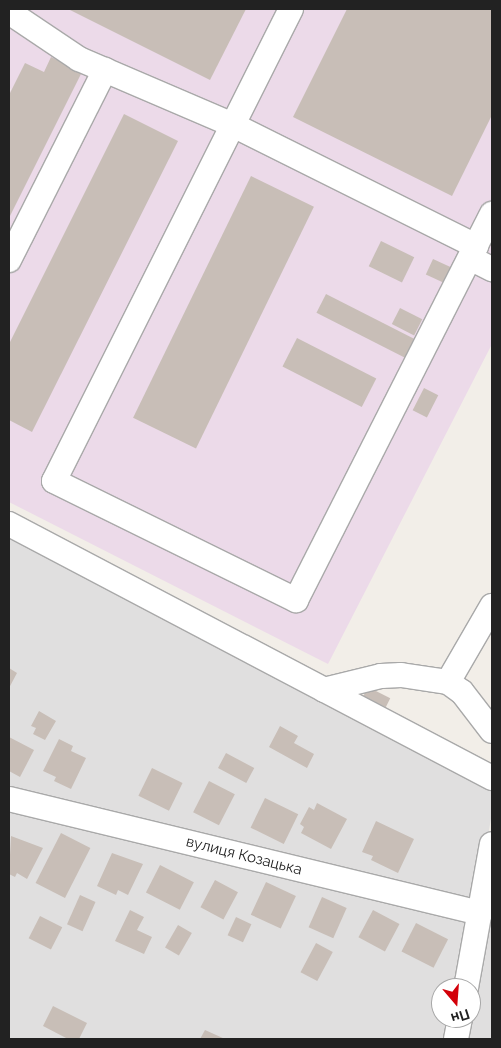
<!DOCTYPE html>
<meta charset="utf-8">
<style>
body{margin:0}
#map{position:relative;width:501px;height:1048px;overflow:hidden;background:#f2eee8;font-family:Raleway,sans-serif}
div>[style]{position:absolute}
.residential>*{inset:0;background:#e0dfdf}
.industrial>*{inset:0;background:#ecdae9}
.building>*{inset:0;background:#c8beb7;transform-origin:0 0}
.roads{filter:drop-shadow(1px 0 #a9a9a9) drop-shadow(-1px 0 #a9a9a9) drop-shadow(0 1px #a9a9a9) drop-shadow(0 -1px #a9a9a9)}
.minor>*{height:24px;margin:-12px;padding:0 12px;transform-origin:12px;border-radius:12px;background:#fff}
span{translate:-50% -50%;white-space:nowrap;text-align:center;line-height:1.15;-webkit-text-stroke:4px #fff;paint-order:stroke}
.street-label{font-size:15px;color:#222}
.frame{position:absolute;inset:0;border:10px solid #222;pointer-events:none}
.north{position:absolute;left:431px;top:978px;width:50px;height:50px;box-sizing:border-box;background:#fff;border:1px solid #a7a7a7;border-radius:50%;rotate:162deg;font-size:14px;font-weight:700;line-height:20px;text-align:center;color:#222}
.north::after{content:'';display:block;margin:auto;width:18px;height:22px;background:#d30009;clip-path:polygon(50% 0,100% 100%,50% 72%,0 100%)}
</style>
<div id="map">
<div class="residential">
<div style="clip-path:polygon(9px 525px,492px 785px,492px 813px,461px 988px,441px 988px,441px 1018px,455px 1018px,451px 1039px,9px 1039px)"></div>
<div style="clip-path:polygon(492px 888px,492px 1039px,466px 1039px,471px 1005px)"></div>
</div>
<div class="industrial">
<div style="clip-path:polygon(9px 9px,492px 9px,492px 344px,328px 664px,9px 502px,9px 95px,11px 89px,9px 88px)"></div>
</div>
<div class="building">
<div style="clip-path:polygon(68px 9px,246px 9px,210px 80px)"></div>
<div style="clip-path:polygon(347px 9px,492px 9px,492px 115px,452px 196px,293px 117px)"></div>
<div style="clip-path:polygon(51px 57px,82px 72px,9px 218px,9px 95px,25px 63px,44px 72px)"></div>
<div style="clip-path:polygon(124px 114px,178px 141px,32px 432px,9px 420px,9px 344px)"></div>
<div style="left:251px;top:176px;width:70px;height:269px;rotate:26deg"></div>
<div style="left:381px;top:241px;width:37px;height:28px;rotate:26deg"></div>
<div style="left:433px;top:259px;width:21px;height:17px;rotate:25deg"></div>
<div style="left:326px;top:294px;width:101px;height:21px;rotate:27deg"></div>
<div style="left:400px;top:308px;width:25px;height:18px;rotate:27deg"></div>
<div style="left:297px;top:338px;width:89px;height:32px;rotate:27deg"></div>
<div style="left:424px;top:388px;width:16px;height:25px;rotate:27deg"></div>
<div style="clip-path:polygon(9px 668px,17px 673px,9px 688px)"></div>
<div style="left:368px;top:687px;width:25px;height:10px;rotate:27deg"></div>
<div style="clip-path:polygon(39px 711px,56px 721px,45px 740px,33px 734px,36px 728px,31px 726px)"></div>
<div style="clip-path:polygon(280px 726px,298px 736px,294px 743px,314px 754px,307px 768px,269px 747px)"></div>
<div style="clip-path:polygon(9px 737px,34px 750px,20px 777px,9px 771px)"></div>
<div style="clip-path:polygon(59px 739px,73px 746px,71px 751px,86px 758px,71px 789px,54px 781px,56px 777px,43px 771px)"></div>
<div style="left:226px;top:753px;width:32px;height:17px;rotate:28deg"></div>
<div style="left:152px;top:768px;width:34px;height:31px;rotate:26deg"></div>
<div style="left:209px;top:781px;width:29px;height:35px;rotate:27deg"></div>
<div style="left:265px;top:798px;width:37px;height:33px;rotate:26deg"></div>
<div style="clip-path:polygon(317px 803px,347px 819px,331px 849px,301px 833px,304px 827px,300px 824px,309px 807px,314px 810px)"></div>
<div style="clip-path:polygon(376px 821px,414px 839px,398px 873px,371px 860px,373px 856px,362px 852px)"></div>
<div style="left:61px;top:833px;width:33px;height:56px;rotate:27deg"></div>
<div style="clip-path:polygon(11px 836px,43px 848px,27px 879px,17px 873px,15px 877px,9px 874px)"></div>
<div style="clip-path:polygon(112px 853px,143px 864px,128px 895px,118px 890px,116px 895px,97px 886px)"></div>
<div style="left:160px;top:865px;width:38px;height:31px;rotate:27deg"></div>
<div style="left:215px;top:880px;width:26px;height:31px;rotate:28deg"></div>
<div style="left:266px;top:882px;width:33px;height:36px;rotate:25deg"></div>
<div style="left:80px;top:895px;width:17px;height:32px;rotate:24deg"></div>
<div style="left:322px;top:897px;width:27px;height:33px;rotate:24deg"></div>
<div style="clip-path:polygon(130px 910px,144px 917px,137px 930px,152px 937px,144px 954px,115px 941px)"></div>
<div style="left:373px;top:910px;width:30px;height:31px;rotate:28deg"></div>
<div style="left:40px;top:916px;width:25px;height:25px;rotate:27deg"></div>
<div style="left:236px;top:917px;width:17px;height:20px;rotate:25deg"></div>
<div style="left:416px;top:923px;width:36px;height:32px;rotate:27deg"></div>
<div style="left:178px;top:925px;width:16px;height:26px;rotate:30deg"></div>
<div style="left:316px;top:943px;width:19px;height:33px;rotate:28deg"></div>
<div style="clip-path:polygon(53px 1006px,87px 1023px,79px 1039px,68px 1039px,43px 1026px)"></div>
<div style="clip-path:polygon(205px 1030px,225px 1039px,200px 1039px)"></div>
</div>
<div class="roads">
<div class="minor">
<div style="left:291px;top:9px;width:528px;rotate:116.66deg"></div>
<div style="left:54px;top:481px;width:270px;rotate:26.2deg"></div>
<div style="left:296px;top:600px;width:433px;rotate:-63.1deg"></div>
<div style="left:9px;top:12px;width:84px;rotate:33.9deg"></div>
<div style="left:79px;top:59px;width:165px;rotate:23.2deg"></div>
<div style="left:231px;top:124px;width:274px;rotate:26.5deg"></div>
<div style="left:470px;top:258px;width:25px;rotate:27deg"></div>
<div style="left:9px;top:260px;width:213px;rotate:-63.2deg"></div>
<div style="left:9px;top:524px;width:546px;rotate:27.74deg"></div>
<div style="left:448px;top:682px;width:88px;rotate:-59.9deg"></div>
<div style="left:324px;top:690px;width:59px;rotate:-13.8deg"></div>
<div style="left:381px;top:676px;width:20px;rotate:-3deg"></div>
<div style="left:401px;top:675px;width:48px;rotate:8.5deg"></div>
<div style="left:448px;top:682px;width:17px;rotate:36deg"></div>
<div style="left:462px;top:692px;width:49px;rotate:52.4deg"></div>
<div style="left:9px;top:799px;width:485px;rotate:13.6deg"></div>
<div style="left:466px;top:988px;width:146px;rotate:-79.8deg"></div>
<div style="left:456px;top:1039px;width:21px;rotate:-79deg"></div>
</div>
</div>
<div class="street-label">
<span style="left:244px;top:856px;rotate:14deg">вулиця Козацька</span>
</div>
<div class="frame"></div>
<div class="north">Пн</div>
</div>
